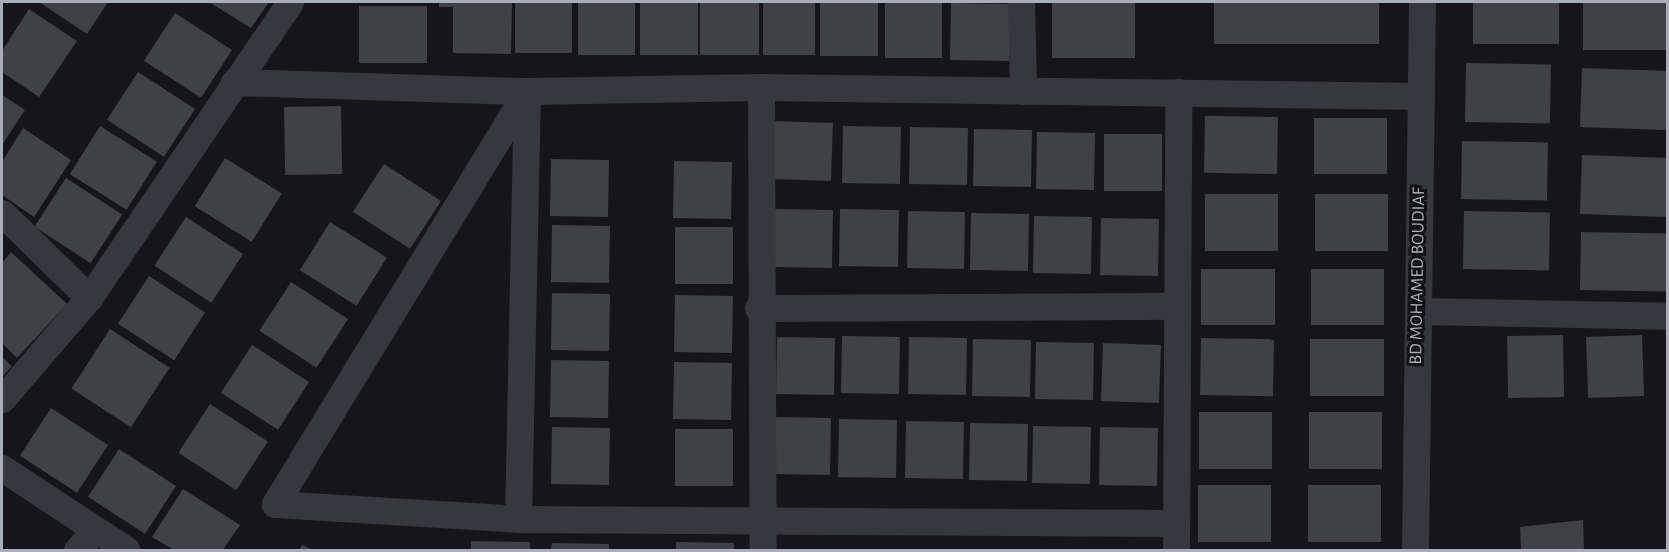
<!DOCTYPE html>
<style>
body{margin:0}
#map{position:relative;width:1669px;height:552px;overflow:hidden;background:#161618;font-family:"Alegreya Sans",sans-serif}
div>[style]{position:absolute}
.building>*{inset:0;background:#404145;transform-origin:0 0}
.minor>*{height:27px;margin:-13.5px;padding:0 13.5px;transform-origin:13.5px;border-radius:13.5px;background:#37383d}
span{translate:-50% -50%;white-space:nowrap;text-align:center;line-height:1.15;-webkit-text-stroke:6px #111113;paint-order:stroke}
.street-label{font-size:18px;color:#a8adb8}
.frame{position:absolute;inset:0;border:3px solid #a8adb8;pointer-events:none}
</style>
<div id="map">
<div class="building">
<div style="clip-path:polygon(39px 2px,108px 2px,87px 34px)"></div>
<div style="clip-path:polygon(209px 2px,269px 2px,251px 28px)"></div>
<div style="clip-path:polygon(439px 2px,512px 2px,511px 54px,453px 53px,453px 7px,439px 7px)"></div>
<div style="left:515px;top:2px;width:57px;height:51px"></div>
<div style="left:578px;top:2px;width:57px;height:53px"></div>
<div style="left:640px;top:2px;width:58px;height:53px"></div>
<div style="left:700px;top:2px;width:59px;height:53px"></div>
<div style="left:763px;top:2px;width:52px;height:53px"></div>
<div style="left:820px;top:2px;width:58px;height:54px"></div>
<div style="left:885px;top:2px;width:57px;height:56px"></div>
<div style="left:1052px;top:2px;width:83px;height:56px"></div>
<div style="left:1214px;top:2px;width:165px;height:42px"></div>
<div style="left:1473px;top:2px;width:86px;height:42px"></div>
<div style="left:1583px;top:2px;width:85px;height:48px"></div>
<div style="left:951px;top:3px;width:59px;height:57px;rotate:1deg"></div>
<div style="left:359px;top:6px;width:68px;height:57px"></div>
<div style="clip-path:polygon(29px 9px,77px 41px,39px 97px,2px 72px,2px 51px)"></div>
<div style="left:175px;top:13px;width:68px;height:57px;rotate:33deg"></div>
<div style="left:1466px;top:63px;width:85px;height:59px;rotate:1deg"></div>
<div style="left:1582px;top:68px;width:86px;height:59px;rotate:2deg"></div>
<div style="left:138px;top:72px;width:68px;height:57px;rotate:33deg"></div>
<div style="clip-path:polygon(2px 95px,25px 110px,2px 145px)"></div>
<div style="left:341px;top:106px;width:68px;height:57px;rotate:89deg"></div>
<div style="left:1278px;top:117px;width:57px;height:73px;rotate:91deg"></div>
<div style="left:1314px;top:118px;width:73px;height:56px"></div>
<div style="left:775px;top:121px;width:58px;height:58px;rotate:2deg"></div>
<div style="left:100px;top:126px;width:67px;height:57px;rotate:32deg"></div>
<div style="left:843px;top:126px;width:58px;height:57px;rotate:1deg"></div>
<div style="left:910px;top:127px;width:58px;height:57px;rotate:1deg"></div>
<div style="clip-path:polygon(23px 128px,71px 160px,34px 217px,2px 195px,2px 162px)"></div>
<div style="left:974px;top:129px;width:58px;height:57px;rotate:1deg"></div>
<div style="left:1037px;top:132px;width:58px;height:57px;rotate:1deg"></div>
<div style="left:1104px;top:134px;width:58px;height:57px"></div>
<div style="left:1462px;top:141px;width:86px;height:58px;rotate:1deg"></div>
<div style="left:1582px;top:155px;width:86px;height:59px;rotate:2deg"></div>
<div style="left:225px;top:158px;width:67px;height:57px;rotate:32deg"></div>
<div style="left:551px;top:159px;width:58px;height:57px;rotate:1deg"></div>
<div style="left:674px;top:161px;width:58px;height:57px;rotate:1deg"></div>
<div style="left:384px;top:164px;width:68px;height:57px;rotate:33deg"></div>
<div style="left:66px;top:178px;width:67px;height:58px;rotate:33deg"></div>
<div style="left:1205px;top:194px;width:73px;height:57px"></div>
<div style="left:1315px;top:194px;width:73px;height:57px"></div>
<div style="left:775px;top:209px;width:58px;height:58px;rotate:1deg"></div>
<div style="left:840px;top:209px;width:59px;height:57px;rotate:1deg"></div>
<div style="left:908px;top:211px;width:57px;height:57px;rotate:1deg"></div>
<div style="left:1464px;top:211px;width:86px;height:58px;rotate:1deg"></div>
<div style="left:971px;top:213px;width:58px;height:57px;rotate:1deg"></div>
<div style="left:1034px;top:216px;width:58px;height:57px;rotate:1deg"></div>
<div style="left:186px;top:217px;width:68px;height:58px;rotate:33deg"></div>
<div style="left:1101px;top:218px;width:58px;height:57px;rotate:1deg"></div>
<div style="left:330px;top:222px;width:67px;height:57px;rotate:32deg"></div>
<div style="left:552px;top:225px;width:58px;height:57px;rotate:1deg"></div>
<div style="left:675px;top:227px;width:58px;height:57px"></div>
<div style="left:1581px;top:232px;width:86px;height:58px;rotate:1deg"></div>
<div style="clip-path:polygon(11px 252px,67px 304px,17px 358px,2px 343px,2px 263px)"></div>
<div style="left:1201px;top:269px;width:74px;height:56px"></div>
<div style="left:1311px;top:269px;width:73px;height:56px"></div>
<div style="left:149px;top:276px;width:67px;height:57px;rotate:33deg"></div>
<div style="left:291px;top:282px;width:68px;height:58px;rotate:33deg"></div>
<div style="left:552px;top:293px;width:58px;height:57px;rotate:1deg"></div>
<div style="left:675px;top:295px;width:58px;height:57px;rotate:1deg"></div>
<div style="left:110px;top:329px;width:71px;height:71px;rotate:33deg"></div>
<div style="left:1563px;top:335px;width:62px;height:56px;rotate:89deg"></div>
<div style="left:1642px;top:335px;width:61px;height:56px;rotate:88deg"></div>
<div style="left:842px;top:336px;width:58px;height:57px;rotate:1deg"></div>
<div style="left:777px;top:337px;width:58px;height:57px;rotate:1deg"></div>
<div style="left:909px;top:337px;width:58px;height:57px;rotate:1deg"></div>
<div style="left:1201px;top:338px;width:73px;height:57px;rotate:1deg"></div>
<div style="left:973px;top:339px;width:58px;height:57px;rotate:1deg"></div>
<div style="left:1310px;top:339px;width:74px;height:57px"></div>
<div style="left:1036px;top:342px;width:58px;height:57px;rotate:1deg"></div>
<div style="left:1103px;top:343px;width:58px;height:58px;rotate:2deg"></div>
<div style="left:252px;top:345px;width:68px;height:57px;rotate:33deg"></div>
<div style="clip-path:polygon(2px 357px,12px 366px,2px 377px)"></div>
<div style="left:551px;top:360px;width:58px;height:57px;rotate:1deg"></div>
<div style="left:674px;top:362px;width:58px;height:57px;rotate:1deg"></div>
<div style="left:210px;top:404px;width:69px;height:58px;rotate:33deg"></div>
<div style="left:51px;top:408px;width:68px;height:57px;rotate:33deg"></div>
<div style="left:1199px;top:412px;width:73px;height:57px"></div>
<div style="left:1309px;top:412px;width:73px;height:57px"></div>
<div style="left:773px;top:417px;width:58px;height:57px;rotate:1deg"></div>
<div style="left:839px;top:419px;width:58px;height:58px;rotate:1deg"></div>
<div style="left:906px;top:421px;width:58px;height:57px;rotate:1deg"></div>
<div style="left:970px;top:423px;width:58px;height:57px;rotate:1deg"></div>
<div style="left:1033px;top:426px;width:58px;height:57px;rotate:1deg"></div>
<div style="left:552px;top:427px;width:58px;height:57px;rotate:1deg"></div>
<div style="left:1100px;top:427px;width:58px;height:58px;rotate:1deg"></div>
<div style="left:675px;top:429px;width:58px;height:57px"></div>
<div style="left:119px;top:449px;width:68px;height:57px;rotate:33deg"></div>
<div style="left:1198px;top:485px;width:73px;height:57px"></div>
<div style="left:1381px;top:485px;width:57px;height:73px;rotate:90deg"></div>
<div style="clip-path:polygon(183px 489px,240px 525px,223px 550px,174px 550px,152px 537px)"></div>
<div style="clip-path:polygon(1583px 520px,1584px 550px,1521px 550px,1520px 527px)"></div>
<div style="left:471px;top:541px;width:59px;height:9px;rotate:1deg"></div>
<div style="left:676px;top:542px;width:58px;height:8px;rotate:1deg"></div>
<div style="clip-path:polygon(552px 543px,609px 544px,609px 550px,551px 550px)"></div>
<div style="clip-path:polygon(302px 545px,313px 550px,299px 550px)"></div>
</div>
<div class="minor">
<div style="left:1021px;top:2px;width:89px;rotate:88.7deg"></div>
<div style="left:234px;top:82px;width:293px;rotate:1.8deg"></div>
<div style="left:527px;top:91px;width:234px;rotate:-1deg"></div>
<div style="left:761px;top:87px;width:660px;rotate:0.78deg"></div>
<div style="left:761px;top:87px;width:463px;rotate:89.8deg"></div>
<div style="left:527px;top:91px;width:484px;rotate:121.4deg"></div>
<div style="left:275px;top:504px;width:243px;rotate:3.5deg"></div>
<div style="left:518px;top:519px;width:658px;rotate:0.35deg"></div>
<div style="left:2px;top:213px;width:122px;rotate:44.3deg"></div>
<div style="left:758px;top:308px;width:417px;rotate:-0.3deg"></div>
<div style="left:1418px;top:311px;width:250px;rotate:1.1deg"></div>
<div style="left:2px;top:399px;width:133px;rotate:-49.3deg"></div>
<div style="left:89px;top:298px;width:358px;rotate:-55.8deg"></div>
<div style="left:2px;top:468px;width:149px;rotate:33.3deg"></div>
<div style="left:518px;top:519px;width:428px;rotate:-88.8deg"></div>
<div style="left:77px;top:550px;width:25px;rotate:-48deg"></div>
<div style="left:1176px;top:550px;width:458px;rotate:-89.7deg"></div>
<div style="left:1415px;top:550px;width:548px;rotate:-89.27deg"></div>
</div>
<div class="street-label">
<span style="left:1418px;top:276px;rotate:-89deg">BD MOHAMED BOUDIAF</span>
</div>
<div class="frame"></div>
</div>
